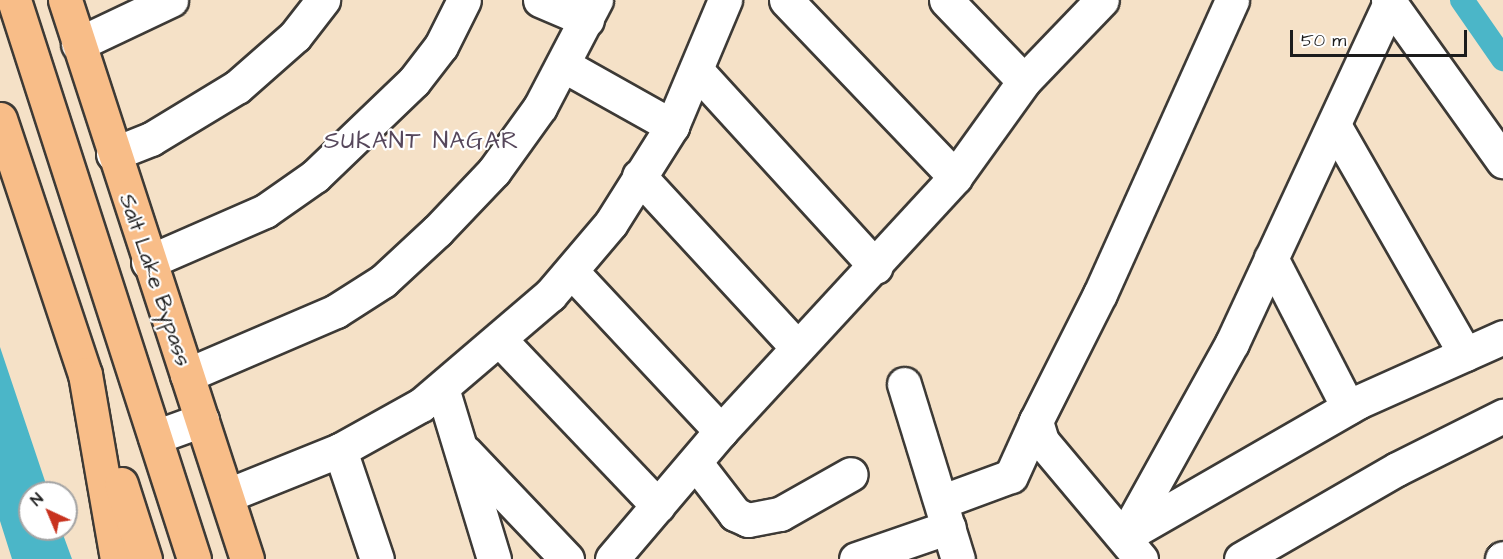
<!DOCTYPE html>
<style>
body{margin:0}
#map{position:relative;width:1503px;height:559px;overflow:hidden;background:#f5e1c7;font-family:"Architects Daughter",sans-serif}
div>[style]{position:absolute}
.water>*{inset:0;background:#4bb6c8}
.canal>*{height:24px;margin:-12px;padding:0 12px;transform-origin:12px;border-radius:12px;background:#4bb6c8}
.roads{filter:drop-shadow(2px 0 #3d3a36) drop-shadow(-2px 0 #3d3a36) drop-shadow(0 2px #3d3a36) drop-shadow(0 -2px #3d3a36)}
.minor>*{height:33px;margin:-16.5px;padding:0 16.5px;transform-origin:16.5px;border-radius:16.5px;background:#fff}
.major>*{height:33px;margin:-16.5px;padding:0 16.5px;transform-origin:16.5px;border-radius:16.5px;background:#f8bd88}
span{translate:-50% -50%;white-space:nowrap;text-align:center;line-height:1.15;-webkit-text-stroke:4.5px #fff;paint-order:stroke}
.street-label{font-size:22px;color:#1c1c1c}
.neighbourhood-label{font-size:24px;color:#56475b;letter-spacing:1.5px}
.north{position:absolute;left:18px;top:481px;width:60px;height:60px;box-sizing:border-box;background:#fff;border:2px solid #a4a4a4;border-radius:50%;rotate:316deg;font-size:16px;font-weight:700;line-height:24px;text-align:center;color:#1c1c1c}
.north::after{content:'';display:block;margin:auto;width:21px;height:27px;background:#c8321e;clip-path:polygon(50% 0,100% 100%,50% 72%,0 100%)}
.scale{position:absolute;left:1290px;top:30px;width:177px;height:27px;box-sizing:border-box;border:3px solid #1c1c1c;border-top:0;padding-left:8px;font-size:18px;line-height:21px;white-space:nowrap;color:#1c1c1c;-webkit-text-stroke:4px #fff;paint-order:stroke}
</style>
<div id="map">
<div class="water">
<div style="clip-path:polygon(0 347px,49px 493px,30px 493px,30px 529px,61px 529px,72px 559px,12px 559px,0 521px)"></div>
</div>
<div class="canal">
<div style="left:1462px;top:0;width:72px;rotate:55.2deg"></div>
</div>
<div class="roads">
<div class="minor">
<div style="left:540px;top:0;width:51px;rotate:23.1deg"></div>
<div style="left:786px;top:0;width:245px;rotate:46.3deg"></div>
<div style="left:946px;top:0;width:112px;rotate:46.1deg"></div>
<div style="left:1388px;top:0;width:198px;rotate:54.5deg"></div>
<div style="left:78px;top:44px;width:103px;rotate:-25.3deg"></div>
<div style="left:565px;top:66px;width:123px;rotate:29.3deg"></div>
<div style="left:697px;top:71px;width:265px;rotate:47.6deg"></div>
<div style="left:1334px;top:125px;width:264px;rotate:60.2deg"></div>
<div style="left:113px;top:154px;width:41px;rotate:-21.5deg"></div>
<div style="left:151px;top:139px;width:100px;rotate:-31.2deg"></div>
<div style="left:237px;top:87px;width:77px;rotate:-41.3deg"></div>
<div style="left:295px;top:36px;width:46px;rotate:-52.1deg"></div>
<div style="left:639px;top:176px;width:233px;rotate:47.3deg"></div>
<div style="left:1271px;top:258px;width:168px;rotate:62.7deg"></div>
<div style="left:148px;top:262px;width:128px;rotate:-23.6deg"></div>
<div style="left:265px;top:211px;width:61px;rotate:-35deg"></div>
<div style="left:315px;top:176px;width:137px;rotate:-43.8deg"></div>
<div style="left:414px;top:81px;width:44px;rotate:-52.4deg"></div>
<div style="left:441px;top:46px;width:51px;rotate:-63.4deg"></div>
<div style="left:572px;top:272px;width:218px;rotate:46.9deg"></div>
<div style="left:500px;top:340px;width:229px;rotate:46.4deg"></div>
<div style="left:187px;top:375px;width:162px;rotate:-23.2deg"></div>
<div style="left:336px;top:311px;width:56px;rotate:-32.6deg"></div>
<div style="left:383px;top:281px;width:74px;rotate:-42.8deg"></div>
<div style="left:437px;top:231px;width:83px;rotate:-46.5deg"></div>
<div style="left:494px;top:171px;width:79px;rotate:-54.3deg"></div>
<div style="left:540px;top:107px;width:121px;rotate:-62.4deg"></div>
<div style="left:904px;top:384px;width:183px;rotate:72.9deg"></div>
<div style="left:442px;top:388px;width:179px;rotate:73.1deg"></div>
<div style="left:155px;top:437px;width:50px;rotate:-19.9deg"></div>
<div style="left:340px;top:450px;width:115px;rotate:71.3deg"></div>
<div style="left:465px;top:452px;width:148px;rotate:46.4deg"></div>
<div style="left:695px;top:462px;width:66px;rotate:52.4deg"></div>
<div style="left:735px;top:514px;width:14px;rotate:25deg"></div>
<div style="left:748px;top:520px;width:33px;rotate:-11deg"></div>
<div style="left:780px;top:514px;width:81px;rotate:-29.4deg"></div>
<div style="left:228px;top:495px;width:121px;rotate:-21.9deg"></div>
<div style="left:340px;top:450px;width:93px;rotate:-29.1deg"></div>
<div style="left:421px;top:405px;width:170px;rotate:-40.5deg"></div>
<div style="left:550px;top:295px;width:94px;rotate:-49.7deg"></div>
<div style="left:611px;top:223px;width:115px;rotate:-57.8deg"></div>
<div style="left:672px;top:126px;width:137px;rotate:-67.2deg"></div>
<div style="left:943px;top:501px;width:72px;rotate:-20.2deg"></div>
<div style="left:1011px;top:476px;width:60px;rotate:-65.6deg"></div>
<div style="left:1125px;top:536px;width:221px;rotate:-61deg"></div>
<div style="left:1232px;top:343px;width:375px;rotate:-65.1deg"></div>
<div style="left:1125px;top:536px;width:269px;rotate:-29.9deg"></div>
<div style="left:1358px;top:402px;width:159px;rotate:-24.1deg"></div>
<div style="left:612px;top:559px;width:168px;rotate:-49.6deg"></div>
<div style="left:721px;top:431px;width:345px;rotate:-47.3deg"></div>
<div style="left:955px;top:177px;width:118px;rotate:-54.3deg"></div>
<div style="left:1024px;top:81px;width:112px;rotate:-46.1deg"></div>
<div style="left:856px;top:559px;width:98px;rotate:-19deg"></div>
<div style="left:1141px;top:559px;width:154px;rotate:-130deg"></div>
<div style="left:1042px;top:441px;width:21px;rotate:-107deg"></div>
<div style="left:1036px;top:421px;width:142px;rotate:-63.3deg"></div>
<div style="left:1100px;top:294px;width:322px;rotate:-65.8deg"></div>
<div style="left:1241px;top:559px;width:180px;rotate:-30deg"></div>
<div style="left:1397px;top:469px;width:119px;rotate:-26.6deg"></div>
<div style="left:1502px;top:559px;width:1px;rotate:-45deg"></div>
</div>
<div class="major">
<div style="left:14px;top:0;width:587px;rotate:72.15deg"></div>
<div style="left:65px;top:0;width:588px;rotate:71.97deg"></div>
<div style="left:0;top:119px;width:269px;rotate:71.6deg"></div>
<div style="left:85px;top:374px;width:188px;rotate:80.2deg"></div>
<div style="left:121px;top:484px;width:79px;rotate:72.3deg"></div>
</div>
</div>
<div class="street-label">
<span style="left:155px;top:280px;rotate:71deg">Salt Lake Bypass</span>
</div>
<div class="neighbourhood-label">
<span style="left:422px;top:142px">SUKANT NAGAR</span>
</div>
<div class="north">N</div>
<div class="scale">50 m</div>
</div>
